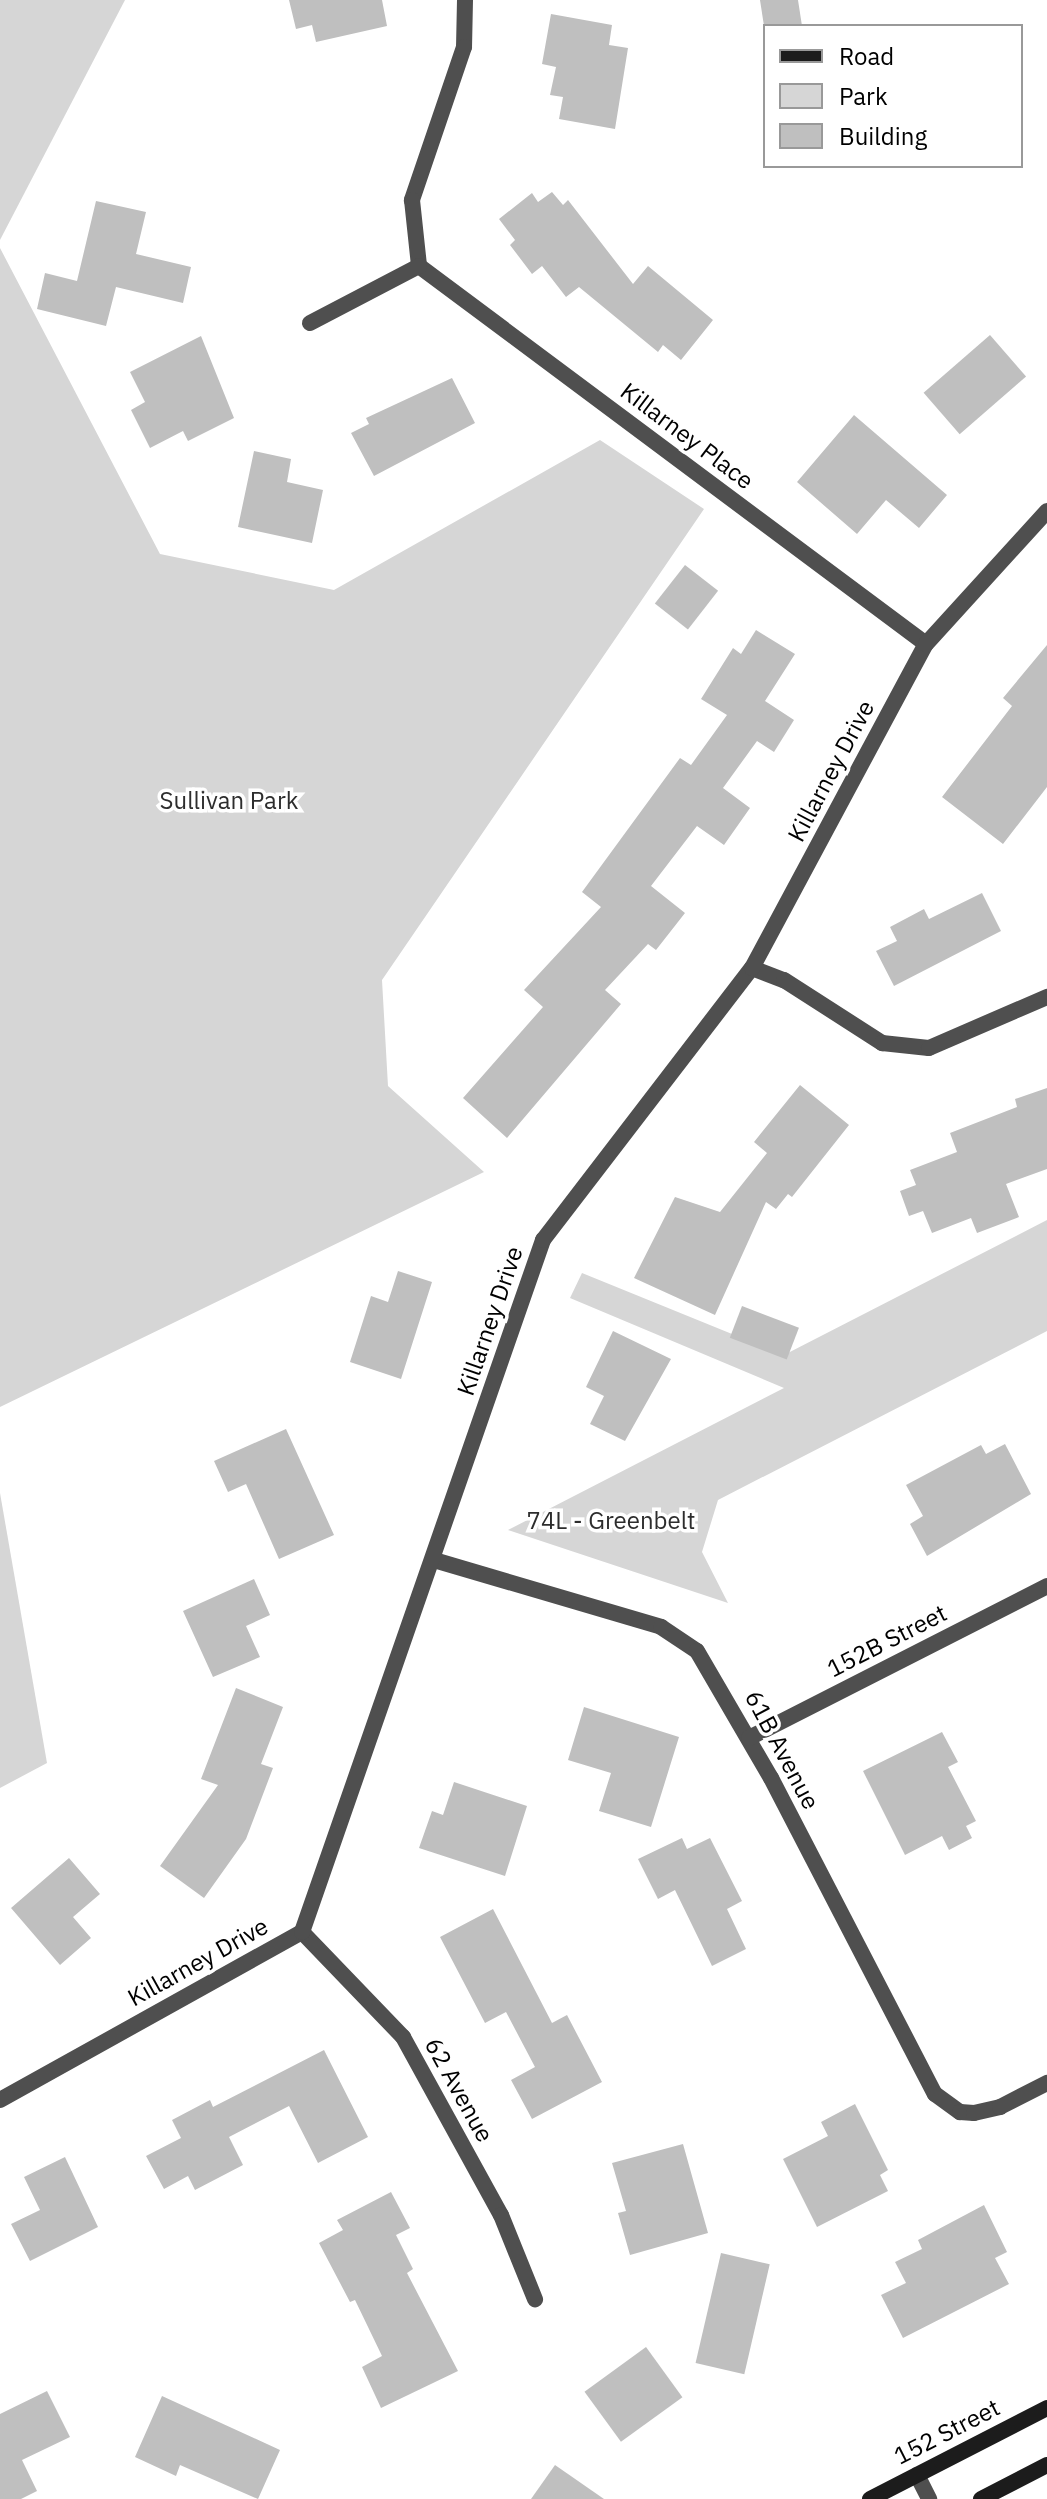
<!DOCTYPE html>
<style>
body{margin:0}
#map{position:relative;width:1047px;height:2499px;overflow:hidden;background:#fff;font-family:"IBM Plex Sans",sans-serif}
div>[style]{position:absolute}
.green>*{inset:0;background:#d6d6d6}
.building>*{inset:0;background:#bfbfbf;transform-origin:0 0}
.street>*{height:16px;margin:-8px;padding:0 8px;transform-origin:8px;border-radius:8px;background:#4f4f4f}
.secondary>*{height:16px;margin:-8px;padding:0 8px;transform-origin:8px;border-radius:8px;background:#1c1c1c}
span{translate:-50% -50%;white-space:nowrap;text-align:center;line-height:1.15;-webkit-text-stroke:7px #fff;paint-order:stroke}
.street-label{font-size:24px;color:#000}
.park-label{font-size:24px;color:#2d2d2d}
.legend{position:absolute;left:763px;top:24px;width:260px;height:144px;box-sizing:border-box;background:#fff;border:2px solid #999;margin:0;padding:10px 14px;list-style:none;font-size:24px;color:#000}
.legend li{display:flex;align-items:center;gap:16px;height:40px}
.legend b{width:40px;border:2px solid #999}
</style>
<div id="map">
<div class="green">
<div style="clip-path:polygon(0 0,125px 0,0 240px)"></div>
<div style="clip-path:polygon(0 248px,160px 554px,334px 590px,600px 440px,704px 509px,382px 980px,388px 1086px,484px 1172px,0 1407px)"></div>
<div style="clip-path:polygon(1047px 1220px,1047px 1331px,718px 1500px,702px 1552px,728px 1603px,508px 1530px,784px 1388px,570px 1298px,582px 1273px,784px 1355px)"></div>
<div style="clip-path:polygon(0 1493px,47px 1763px,0 1788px)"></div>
</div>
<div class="building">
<div style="clip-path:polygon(289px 0,382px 0,387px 26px,316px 42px,312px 25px,296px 29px)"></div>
<div style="clip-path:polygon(760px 0,798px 0,802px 26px,764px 26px)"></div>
<div style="clip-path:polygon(551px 14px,612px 25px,609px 45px,628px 48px,615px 129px,559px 119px,563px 97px,550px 95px,556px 67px,542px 64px)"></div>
<div style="clip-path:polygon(552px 192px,563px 205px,568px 200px,633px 284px,648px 266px,713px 320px,681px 360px,663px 345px,658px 352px,579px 287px,566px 297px,542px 266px,532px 274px,510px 245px,515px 240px,499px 219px,532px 193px,538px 202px)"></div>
<div style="clip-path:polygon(96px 201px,146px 212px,136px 254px,191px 267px,183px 303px,116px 287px,106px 326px,37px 309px,45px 273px,77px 281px)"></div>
<div style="left:990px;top:335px;width:55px;height:88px;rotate:49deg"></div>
<div style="clip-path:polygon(201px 336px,234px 418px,188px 441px,183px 431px,150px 448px,131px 410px,145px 402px,130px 372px)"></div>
<div style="clip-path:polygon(452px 378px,475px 423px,374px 476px,351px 433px,369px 424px,366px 418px)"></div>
<div style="clip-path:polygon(854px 415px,947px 495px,919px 528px,886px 500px,857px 534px,797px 482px)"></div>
<div style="clip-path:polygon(254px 451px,291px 459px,287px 482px,323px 490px,312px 543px,238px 527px)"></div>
<div style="left:685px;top:565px;width:42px;height:49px;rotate:38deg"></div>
<div style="clip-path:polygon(756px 630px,795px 654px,765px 701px,794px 720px,774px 752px,757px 741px,723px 788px,750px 808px,724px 845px,697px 826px,651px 886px,685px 913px,656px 950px,648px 944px,605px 990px,621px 1004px,507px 1138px,463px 1098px,543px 1007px,524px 990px,601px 907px,582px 892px,680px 758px,691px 765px,727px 715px,701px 699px,733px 648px,741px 654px)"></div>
<div style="clip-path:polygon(1047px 645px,1047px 787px,1003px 844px,942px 797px,1012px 706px,1003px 698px)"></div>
<div style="clip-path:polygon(982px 893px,1001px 931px,894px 986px,876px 951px,897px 941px,890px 927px,924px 909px,929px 919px)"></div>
<div style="clip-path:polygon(800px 1085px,849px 1125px,792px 1197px,788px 1194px,776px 1209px,766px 1202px,715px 1315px,634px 1278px,675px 1197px,720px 1212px,767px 1153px,754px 1142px)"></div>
<div style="clip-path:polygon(1047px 1088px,1047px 1169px,1006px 1184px,1019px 1217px,977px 1233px,971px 1218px,932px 1233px,923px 1211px,909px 1216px,900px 1191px,916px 1185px,910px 1170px,957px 1152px,950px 1133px,1017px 1107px,1015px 1099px)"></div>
<div style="clip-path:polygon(398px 1271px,432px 1282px,401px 1379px,350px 1362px,371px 1296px,388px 1302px)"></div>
<div style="left:742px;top:1306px;width:61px;height:34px;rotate:21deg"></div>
<div style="clip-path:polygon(613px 1331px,671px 1359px,625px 1441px,590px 1424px,604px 1396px,586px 1387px)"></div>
<div style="clip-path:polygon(286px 1429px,334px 1535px,279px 1559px,246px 1484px,228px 1492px,214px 1461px)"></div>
<div style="clip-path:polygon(1005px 1444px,1031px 1494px,927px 1556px,910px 1524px,923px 1516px,906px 1485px,981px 1445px,986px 1454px)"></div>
<div style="clip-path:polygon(254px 1579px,270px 1615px,246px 1626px,260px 1657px,213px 1677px,183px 1611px)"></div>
<div style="clip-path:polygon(236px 1688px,283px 1707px,261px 1764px,273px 1768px,246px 1839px,204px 1898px,160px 1866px,218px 1785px,201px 1779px)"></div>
<div style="clip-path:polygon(584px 1707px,679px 1737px,651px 1827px,599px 1811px,611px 1773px,568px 1760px)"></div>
<div style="clip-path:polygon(942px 1732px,958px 1762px,948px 1767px,976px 1821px,966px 1826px,972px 1838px,949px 1850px,942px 1836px,905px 1855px,863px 1771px)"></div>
<div style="clip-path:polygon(454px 1782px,527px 1806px,505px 1876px,419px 1848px,432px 1811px,443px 1815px)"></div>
<div style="clip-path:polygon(682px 1838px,687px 1849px,710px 1838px,742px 1901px,727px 1909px,746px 1949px,712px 1966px,675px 1890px,658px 1899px,638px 1859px)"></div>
<div style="clip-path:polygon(69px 1858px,100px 1894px,73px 1917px,91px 1938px,60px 1965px,11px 1908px)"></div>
<div style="clip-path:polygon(493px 1909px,552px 2023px,567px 2015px,602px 2082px,532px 2119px,511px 2080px,535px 2067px,506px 2012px,485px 2023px,440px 1937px)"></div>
<div style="clip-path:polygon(324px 2050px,368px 2137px,318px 2163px,289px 2106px,229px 2137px,243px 2165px,195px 2190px,188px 2176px,164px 2189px,146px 2156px,181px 2138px,172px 2120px,210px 2100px,213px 2107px)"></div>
<div style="clip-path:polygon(855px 2104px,888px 2170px,880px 2175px,888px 2191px,817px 2227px,783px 2159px,828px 2136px,821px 2122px)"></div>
<div style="clip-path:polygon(683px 2144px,708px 2233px,630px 2255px,618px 2213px,626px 2211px,612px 2163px)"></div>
<div style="clip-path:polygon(65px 2157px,98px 2227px,30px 2261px,11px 2224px,40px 2210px,24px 2177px)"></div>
<div style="clip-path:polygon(391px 2192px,410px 2228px,396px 2235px,413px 2269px,407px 2273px,458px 2371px,381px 2408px,362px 2367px,382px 2356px,355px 2300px,350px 2302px,319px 2243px,343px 2230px,337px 2220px)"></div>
<div style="clip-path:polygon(984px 2205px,1007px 2252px,995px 2258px,1009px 2284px,903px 2338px,881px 2295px,906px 2283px,895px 2262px,922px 2249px,918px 2240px)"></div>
<div style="left:721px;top:2253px;width:50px;height:113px;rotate:13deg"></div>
<div style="left:646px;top:2347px;width:62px;height:76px;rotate:54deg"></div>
<div style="clip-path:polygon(47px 2391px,70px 2437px,22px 2460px,37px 2491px,21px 2499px,0 2499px,0 2414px)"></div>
<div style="clip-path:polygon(162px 2396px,280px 2450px,258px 2499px,180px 2465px,176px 2476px,135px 2457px)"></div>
<div style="clip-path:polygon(555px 2465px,604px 2499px,531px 2499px)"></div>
</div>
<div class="street">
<div style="left:465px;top:0;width:47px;rotate:91.2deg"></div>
<div style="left:464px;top:47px;width:162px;rotate:108.8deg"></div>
<div style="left:412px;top:200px;width:66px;rotate:83.9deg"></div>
<div style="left:419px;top:266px;width:632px;rotate:36.71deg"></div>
<div style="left:310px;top:323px;width:123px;rotate:-27.6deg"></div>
<div style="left:752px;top:968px;width:34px;rotate:21deg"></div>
<div style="left:784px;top:980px;width:117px;rotate:32.7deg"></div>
<div style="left:882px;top:1043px;width:47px;rotate:6.1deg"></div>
<div style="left:929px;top:1048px;width:129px;rotate:-23.4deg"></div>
<div style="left:434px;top:1560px;width:237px;rotate:16.4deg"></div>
<div style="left:661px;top:1627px;width:43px;rotate:33.7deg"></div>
<div style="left:697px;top:1651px;width:147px;rotate:59.8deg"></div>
<div style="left:771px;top:1778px;width:356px;rotate:62.6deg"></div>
<div style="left:935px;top:2094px;width:31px;rotate:36deg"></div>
<div style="left:960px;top:2112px;width:14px;rotate:4deg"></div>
<div style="left:974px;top:2113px;width:27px;rotate:-13deg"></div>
<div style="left:1000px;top:2107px;width:53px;rotate:-27.1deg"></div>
<div style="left:749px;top:1738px;width:335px;rotate:-27deg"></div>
<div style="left:302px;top:1932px;width:146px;rotate:46.1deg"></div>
<div style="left:403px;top:2037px;width:203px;rotate:61.2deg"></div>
<div style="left:501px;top:2215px;width:91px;rotate:68deg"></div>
<div style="left:0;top:2100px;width:346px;rotate:-29.1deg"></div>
<div style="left:302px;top:1932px;width:733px;rotate:-70.8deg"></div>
<div style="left:543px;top:1240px;width:343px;rotate:-52.5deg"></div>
<div style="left:752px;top:968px;width:368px;rotate:-61.8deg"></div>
<div style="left:926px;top:644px;width:180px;rotate:-47.7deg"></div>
<div style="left:917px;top:2475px;width:27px;rotate:63deg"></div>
</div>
<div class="secondary">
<div style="left:870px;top:2499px;width:199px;rotate:-27.2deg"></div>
<div style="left:981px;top:2499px;width:74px;rotate:-27.3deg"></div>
</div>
<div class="street-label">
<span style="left:687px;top:436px;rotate:37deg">Killarney Place</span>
<span style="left:831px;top:771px;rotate:-62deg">Killarney Drive</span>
<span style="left:490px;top:1321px;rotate:-71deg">Killarney Drive</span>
<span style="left:887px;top:1641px;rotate:-27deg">152B Street</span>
<span style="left:782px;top:1750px;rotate:62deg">61B Avenue</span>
<span style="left:198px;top:1962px;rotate:-29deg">Killarney Drive</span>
<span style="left:459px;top:2090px;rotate:61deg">62 Avenue</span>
<span style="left:947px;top:2432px;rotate:-27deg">152 Street</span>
</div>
<div class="park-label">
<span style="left:229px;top:801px">Sullivan Park</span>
<span style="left:611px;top:1521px">74L - Greenbelt</span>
</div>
<ul class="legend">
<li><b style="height:10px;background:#1c1c1c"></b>Road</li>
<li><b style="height:22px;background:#d6d6d6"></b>Park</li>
<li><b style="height:22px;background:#bfbfbf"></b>Building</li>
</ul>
</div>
